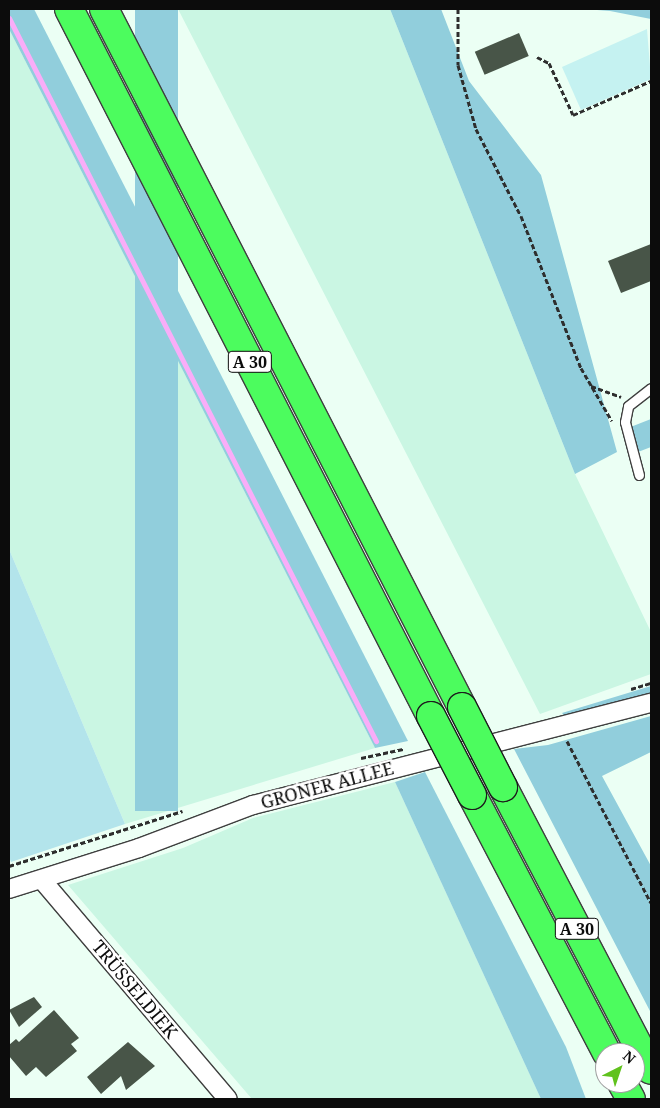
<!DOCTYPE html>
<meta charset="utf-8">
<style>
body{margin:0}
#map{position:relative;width:660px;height:1108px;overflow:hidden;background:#ebfff4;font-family:"Noto Serif",serif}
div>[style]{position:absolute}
.farmland>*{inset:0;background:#caf6e3}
.green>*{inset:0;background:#b3e4eb}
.forest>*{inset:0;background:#91cedc;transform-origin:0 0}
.pitch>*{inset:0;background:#c5f2f1}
.stream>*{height:5px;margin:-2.5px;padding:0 2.5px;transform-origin:2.5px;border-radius:2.5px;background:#f9adf8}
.building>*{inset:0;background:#485548;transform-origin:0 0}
.path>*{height:3px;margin-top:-1.5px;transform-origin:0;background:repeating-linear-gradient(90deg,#2e2e2e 0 5px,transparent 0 7.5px)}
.roads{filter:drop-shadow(1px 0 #3f3f3f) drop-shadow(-1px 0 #3f3f3f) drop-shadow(0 1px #3f3f3f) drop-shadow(0 -1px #3f3f3f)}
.lane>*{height:9px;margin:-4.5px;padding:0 4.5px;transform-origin:4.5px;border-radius:4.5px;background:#fff}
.street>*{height:18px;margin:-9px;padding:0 9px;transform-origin:9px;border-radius:9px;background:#fff}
.highway>*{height:28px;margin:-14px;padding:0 14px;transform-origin:14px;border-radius:14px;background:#4cfc5e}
.bridges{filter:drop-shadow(1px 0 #1d1d1d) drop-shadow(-1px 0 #1d1d1d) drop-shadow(0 1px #1d1d1d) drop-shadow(0 -1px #1d1d1d)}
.highway-bridge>*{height:28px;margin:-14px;padding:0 14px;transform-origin:14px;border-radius:14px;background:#4cfc5e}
span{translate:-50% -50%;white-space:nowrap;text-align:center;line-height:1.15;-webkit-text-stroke:5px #fff;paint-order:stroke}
.shield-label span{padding:1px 4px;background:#fff;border:1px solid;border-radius:4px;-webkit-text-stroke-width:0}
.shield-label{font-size:16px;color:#0c0c0c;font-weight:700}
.street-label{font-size:18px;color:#0c0c0c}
.frame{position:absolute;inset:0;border:10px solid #0c0c0c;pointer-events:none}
.north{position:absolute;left:595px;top:1043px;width:50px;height:50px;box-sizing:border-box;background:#fff;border:1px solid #9e9e9e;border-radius:50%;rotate:41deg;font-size:14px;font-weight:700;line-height:20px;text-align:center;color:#0c0c0c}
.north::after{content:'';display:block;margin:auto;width:18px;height:22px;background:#60c21d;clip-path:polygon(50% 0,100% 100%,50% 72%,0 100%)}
</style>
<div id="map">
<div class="farmland">
<div style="clip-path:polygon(178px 9px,390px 9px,575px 474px,651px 632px,651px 674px,540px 714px)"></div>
<div style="clip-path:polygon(9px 29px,375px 748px,125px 824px,9px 549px)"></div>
<div style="clip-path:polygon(395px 782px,541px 1099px,252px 1099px,68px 885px,183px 848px,253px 818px)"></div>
</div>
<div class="green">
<div style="clip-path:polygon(9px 549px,125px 824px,11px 862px,9px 857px)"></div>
</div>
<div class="forest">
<div style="clip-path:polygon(9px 9px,34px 9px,408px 741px,375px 748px,9px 29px)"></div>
<div style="left:135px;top:9px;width:43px;height:802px"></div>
<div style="clip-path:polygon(390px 9px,441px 9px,469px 81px,541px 175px,617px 452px,575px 474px)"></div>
<div style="clip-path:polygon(584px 9px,651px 9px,651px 19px,610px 11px)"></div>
<div style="clip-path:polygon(651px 419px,651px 447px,638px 452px,628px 428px)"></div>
<div style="clip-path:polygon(651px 686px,651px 697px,568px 720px,562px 713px)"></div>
<div style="clip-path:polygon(651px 716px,651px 752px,602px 776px,651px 866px,651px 1013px,514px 749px,548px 745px)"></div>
<div style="clip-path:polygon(425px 772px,566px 1047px,586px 1099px,541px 1099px,395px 782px)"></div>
</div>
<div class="pitch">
<div style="clip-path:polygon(647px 29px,651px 79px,581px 110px,562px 67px)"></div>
</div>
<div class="stream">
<div style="left:9px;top:18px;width:811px;rotate:63.09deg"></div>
</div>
<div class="building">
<div style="left:519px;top:33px;width:25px;height:48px;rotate:67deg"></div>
<div style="clip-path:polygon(651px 244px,651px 281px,621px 293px,608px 261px)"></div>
<div style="clip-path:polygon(34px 997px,42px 1007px,19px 1027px,9px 1010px)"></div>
<div style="clip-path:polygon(54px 1010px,79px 1038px,71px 1044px,77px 1051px,46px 1077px,36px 1067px,26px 1076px,9px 1056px,9px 1045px,16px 1039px,19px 1042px)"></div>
<div style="clip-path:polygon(128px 1042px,155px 1066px,126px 1090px,121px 1076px,101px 1094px,87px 1077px)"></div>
</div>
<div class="path">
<div style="left:458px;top:9px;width:56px;rotate:90deg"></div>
<div style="left:458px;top:65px;width:66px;rotate:74.3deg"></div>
<div style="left:476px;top:129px;width:98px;rotate:62.7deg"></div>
<div style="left:521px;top:216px;width:163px;rotate:68.5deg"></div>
<div style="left:581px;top:368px;width:61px;rotate:59.7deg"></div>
<div style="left:537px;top:57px;width:13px;rotate:27deg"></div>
<div style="left:549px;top:63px;width:57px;rotate:65.2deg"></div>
<div style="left:573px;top:115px;width:85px;rotate:-23.6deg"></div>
<div style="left:591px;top:386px;width:32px;rotate:20deg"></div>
<div style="left:631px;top:689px;width:21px;rotate:-17deg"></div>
<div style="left:567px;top:741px;width:182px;rotate:62.6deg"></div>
<div style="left:361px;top:758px;width:43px;rotate:-12.1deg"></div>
<div style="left:9px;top:866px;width:182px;rotate:-17.6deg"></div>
</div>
<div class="roads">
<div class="lane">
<div style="left:639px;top:475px;width:55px;rotate:-104.8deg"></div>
<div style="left:625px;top:422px;width:16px;rotate:-79deg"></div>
<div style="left:628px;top:406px;width:29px;rotate:-38deg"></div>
</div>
<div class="street">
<div style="left:42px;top:880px;width:287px;rotate:49.7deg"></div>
<div style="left:9px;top:889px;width:136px;rotate:-17.5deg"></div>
<div style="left:139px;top:848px;width:122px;rotate:-20.7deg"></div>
<div style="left:253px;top:805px;width:411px;rotate:-14.4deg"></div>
</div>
<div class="highway">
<div style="left:69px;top:9px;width:794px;rotate:62.89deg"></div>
<div style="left:104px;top:9px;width:784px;rotate:62.85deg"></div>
<div style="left:503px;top:787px;width:319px;rotate:62.4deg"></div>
<div style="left:472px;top:795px;width:291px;rotate:62.4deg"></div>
<div style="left:622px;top:1083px;width:18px;rotate:61deg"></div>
</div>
</div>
<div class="bridges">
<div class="highway-bridge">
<div style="left:462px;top:707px;width:90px;rotate:62.9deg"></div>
<div style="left:431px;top:716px;width:89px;rotate:62.6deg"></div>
</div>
</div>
<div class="shield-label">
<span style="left:250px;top:362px">A 30</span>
<span style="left:577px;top:929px">A 30</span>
</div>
<div class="street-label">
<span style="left:327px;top:785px;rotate:-15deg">GRONER ALLEE</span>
<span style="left:135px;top:989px;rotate:50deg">TRÜSSELDIEK</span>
</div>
<div class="frame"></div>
<div class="north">N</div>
</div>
